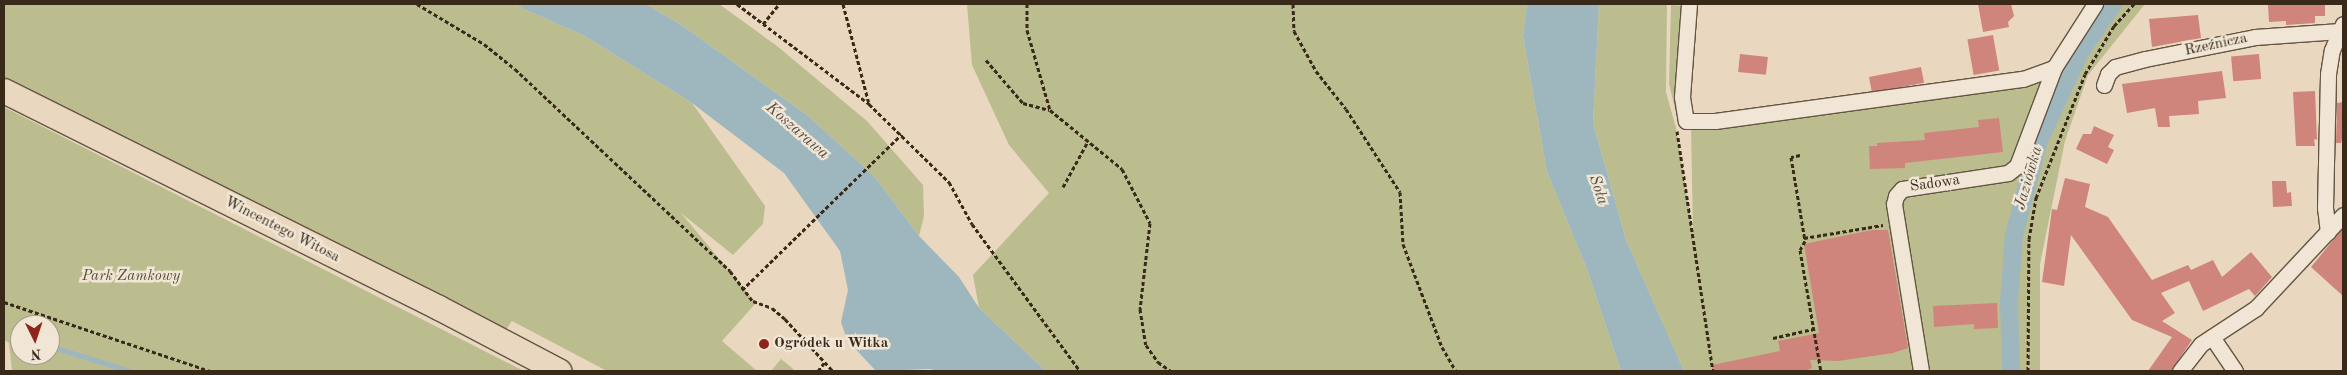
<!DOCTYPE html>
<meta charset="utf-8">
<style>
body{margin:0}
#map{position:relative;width:2347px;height:375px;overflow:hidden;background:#e9d8bf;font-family:"Old Standard TT",serif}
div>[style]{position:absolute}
.green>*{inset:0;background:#bbbd8f}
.water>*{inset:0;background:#9eb6be}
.stream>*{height:5px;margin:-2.5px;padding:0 2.5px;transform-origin:2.5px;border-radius:2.5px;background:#9eb6be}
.canal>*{height:18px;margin:-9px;padding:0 9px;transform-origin:9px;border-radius:9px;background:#9eb6be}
.building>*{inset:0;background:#cf847c;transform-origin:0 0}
.path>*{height:3px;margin-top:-1.5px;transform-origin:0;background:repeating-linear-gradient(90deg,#382919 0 4px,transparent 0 6.5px)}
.roads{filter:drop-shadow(1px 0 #645542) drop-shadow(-1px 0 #645542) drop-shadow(0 1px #645542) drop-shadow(0 -1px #645542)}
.minor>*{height:15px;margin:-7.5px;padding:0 7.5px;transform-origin:7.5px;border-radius:7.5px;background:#f1e6d5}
.primary>*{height:24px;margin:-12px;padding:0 12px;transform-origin:12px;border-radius:12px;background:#e9d8bf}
.dots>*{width:14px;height:14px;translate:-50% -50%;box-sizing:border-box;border:2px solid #f1e6d5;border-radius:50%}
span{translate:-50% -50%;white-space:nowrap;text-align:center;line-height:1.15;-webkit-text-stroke:5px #f1e6d5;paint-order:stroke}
.street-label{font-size:15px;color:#382919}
.park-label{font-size:15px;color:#594e36;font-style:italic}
.poi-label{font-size:15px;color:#382919;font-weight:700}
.left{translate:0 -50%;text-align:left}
.water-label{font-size:16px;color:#524c42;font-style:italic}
.frame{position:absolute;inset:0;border:5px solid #382919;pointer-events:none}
.north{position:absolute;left:10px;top:315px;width:50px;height:50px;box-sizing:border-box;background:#f1e6d5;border:1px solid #a79a8a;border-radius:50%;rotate:176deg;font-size:14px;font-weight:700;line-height:20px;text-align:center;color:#382919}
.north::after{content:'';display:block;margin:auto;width:18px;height:22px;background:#8f2418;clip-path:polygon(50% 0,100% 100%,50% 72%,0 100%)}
</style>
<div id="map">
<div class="green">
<div style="clip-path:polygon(4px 4px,513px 4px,585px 36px,692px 103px,765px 206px,763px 224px,733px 255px,681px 213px,756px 303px,722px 341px,757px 371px,607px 371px,512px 321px,506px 330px,4px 79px)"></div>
<div style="clip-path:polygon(646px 4px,719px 4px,777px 46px,867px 121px,923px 185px,924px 216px,919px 236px,875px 177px,807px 115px,683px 26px)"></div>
<div style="clip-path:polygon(967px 4px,1527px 4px,1523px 36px,1547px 172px,1587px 269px,1621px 371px,1046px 371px,979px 308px,973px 275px,1049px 193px,1009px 145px,972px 65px)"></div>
<div style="clip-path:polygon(1599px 4px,1667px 4px,1666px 92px,1676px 128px,1693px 233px,1691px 128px,2054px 68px,2095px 4px,2145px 4px,2088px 75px,2065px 141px,2040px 264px,2040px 371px,1684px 371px,1626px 240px,1593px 123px)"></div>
<div style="clip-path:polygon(1671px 5px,1684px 6px,1676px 113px,1669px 84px)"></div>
<div style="clip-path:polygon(evenodd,4px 107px,524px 371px,12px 371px,9px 343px,4px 340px,4px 107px,20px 325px,50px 325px,50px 355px,20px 355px,20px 325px)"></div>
<div style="clip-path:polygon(781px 359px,791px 367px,795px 371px,771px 371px)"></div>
</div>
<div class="water">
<div style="clip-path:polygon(513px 4px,646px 4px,683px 26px,807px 115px,875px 177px,919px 236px,959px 277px,979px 308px,1046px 371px,936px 371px,930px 369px,876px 371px,847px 340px,841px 322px,848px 290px,840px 251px,784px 173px,692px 103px,585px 36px)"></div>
<div style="clip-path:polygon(1527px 4px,1599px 4px,1593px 123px,1626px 240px,1684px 371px,1621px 371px,1587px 269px,1547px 172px,1523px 36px)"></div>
</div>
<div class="stream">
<div style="left:50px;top:346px;width:84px;rotate:17.4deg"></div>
</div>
<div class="canal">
<div style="left:2011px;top:371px;width:70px;rotate:-91.6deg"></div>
<div style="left:2009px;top:301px;width:66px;rotate:-85.7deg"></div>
<div style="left:2014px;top:235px;width:97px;rotate:-75.1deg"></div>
<div style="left:2039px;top:141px;width:96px;rotate:-65.3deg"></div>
<div style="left:2079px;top:54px;width:60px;rotate:-55.8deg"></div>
</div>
<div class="building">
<div style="clip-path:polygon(1978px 4px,2011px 4px,2014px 16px,2008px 22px,2009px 27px,1983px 32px)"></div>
<div style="clip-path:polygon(2325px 4px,2325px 16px,2315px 16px,2315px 23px,2286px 25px,2286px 21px,2269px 22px,2268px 5px)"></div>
<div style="clip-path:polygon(2198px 15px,2201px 38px,2152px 47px,2149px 19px)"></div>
<div style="left:1993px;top:35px;width:36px;height:26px;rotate:80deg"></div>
<div style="left:1740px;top:54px;width:28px;height:18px;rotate:6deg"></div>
<div style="left:2259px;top:54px;width:25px;height:28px;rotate:85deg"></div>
<div style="left:1921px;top:67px;width:16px;height:53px;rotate:79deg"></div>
<div style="clip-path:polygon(2222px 71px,2226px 98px,2198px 101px,2199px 114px,2169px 116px,2170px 127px,2158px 127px,2155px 108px,2127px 113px,2122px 84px)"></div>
<div style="clip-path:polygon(2315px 91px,2317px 140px,2314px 139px,2315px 146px,2296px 146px,2293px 92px)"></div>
<div style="clip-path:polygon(2343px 102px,2343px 134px,2341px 143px,2336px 143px,2337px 103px)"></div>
<div style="clip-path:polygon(1999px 118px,2003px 152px,1905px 163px,1905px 168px,1870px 169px,1869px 146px,1877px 146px,1877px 143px,1925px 140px,1924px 133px,1979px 127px,1978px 120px)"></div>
<div style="clip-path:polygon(2094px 126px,2114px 135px,2108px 147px,2114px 150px,2107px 164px,2076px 149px,2083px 134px,2091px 134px)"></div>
<div style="clip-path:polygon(2065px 178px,2090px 184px,2085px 207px,2108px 217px,2152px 280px,2188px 265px,2191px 270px,2213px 260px,2222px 277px,2251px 252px,2272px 277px,2255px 296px,2249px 289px,2203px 311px,2189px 281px,2161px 293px,2175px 313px,2162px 321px,2192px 340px,2171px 371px,2148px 371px,2172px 337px,2132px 320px,2071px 235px,2064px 286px,2042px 282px,2052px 209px,2057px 210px)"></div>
<div style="clip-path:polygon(2272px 181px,2286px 181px,2287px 193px,2291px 192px,2292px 206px,2273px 207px)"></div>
<div style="clip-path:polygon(2343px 228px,2343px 296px,2311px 267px)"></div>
<div style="clip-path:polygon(1872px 230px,1888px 230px,1908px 348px,1893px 353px,1838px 361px,1810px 360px,1812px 368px,1804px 371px,1713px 371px,1712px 365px,1780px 351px,1778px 341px,1819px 333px,1804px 244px)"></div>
<div style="clip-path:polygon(1997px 303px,1998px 328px,1974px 329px,1974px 324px,1934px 327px,1933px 306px)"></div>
</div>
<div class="path">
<div style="left:417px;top:4px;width:78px;rotate:30.8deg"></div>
<div style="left:484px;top:44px;width:40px;rotate:39deg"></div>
<div style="left:515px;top:69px;width:295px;rotate:43.2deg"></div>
<div style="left:730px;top:271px;width:38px;rotate:53deg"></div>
<div style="left:753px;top:301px;width:20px;rotate:20deg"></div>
<div style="left:772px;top:308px;width:17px;rotate:40deg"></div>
<div style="left:785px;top:319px;width:71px;rotate:47.3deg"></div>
<div style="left:737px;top:4px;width:166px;rotate:37.1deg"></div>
<div style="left:869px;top:104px;width:112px;rotate:44.3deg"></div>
<div style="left:949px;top:182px;width:48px;rotate:61.3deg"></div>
<div style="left:972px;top:224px;width:182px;rotate:53.7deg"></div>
<div style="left:843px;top:4px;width:103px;rotate:75.4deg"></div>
<div style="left:1027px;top:4px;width:26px;rotate:90deg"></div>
<div style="left:1027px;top:30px;width:83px;rotate:74deg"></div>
<div style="left:1050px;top:110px;width:93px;rotate:39.3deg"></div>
<div style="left:1122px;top:169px;width:61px;rotate:62.6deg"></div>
<div style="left:1150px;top:223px;width:87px;rotate:96.6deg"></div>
<div style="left:1140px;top:309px;width:36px;rotate:81deg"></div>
<div style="left:1146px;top:345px;width:21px;rotate:55deg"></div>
<div style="left:1158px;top:362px;width:16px;rotate:35deg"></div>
<div style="left:1293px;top:4px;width:27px;rotate:88deg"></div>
<div style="left:1294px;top:31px;width:46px;rotate:61.2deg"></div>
<div style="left:1316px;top:71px;width:48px;rotate:51.7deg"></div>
<div style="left:1346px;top:109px;width:99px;rotate:57deg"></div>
<div style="left:1400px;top:192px;width:52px;rotate:86.7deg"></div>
<div style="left:1403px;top:244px;width:110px;rotate:69.3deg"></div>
<div style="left:1442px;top:347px;width:28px;rotate:60deg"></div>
<div style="left:763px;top:24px;width:26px;rotate:-51deg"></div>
<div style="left:986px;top:60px;width:57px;rotate:49.3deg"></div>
<div style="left:1023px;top:103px;width:27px;rotate:15deg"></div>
<div style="left:1677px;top:131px;width:243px;rotate:81.5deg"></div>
<div style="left:1800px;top:155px;width:9px;rotate:167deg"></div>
<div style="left:1791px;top:157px;width:85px;rotate:80.5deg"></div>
<div style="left:1805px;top:241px;width:10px;rotate:119deg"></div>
<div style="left:1800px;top:250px;width:123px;rotate:80.2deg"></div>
<div style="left:1063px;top:187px;width:50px;rotate:-61.4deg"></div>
<div style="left:1804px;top:238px;width:80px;rotate:-9.3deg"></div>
<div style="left:742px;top:290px;width:223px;rotate:-44.3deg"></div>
<div style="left:4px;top:302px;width:217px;rotate:18.5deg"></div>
<div style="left:1773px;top:338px;width:41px;rotate:-12.7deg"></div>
<div style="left:818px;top:371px;width:10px;rotate:-53deg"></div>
<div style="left:2028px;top:371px;width:132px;rotate:-89.6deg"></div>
<div style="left:2029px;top:239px;width:42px;rotate:-80.3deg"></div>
<div style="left:2036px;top:198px;width:133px;rotate:-68.4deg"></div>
<div style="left:2085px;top:74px;width:56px;rotate:-58.9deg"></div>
<div style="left:2114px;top:26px;width:30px;rotate:-48deg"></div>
</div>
<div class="roads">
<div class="minor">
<div style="left:1689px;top:4px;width:93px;rotate:94.3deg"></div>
<div style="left:1682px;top:97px;width:24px;rotate:81deg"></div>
<div style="left:1686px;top:121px;width:29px"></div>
<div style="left:1715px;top:121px;width:311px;rotate:-7.8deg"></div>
<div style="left:2023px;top:79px;width:33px;rotate:-20deg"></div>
<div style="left:2054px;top:68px;width:105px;rotate:110.7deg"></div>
<div style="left:2017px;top:166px;width:11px;rotate:142deg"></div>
<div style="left:2008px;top:173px;width:107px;rotate:171.4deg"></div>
<div style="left:1902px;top:189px;width:9px;rotate:131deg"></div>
<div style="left:1896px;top:196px;width:8px;rotate:104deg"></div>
<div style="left:1894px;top:204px;width:169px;rotate:80.8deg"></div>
<div style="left:2054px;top:68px;width:76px;rotate:-57.4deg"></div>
<div style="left:2104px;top:85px;width:12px;rotate:-70deg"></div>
<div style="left:2108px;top:74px;width:10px;rotate:-45deg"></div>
<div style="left:2115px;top:67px;width:31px;rotate:-15deg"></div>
<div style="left:2145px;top:59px;width:112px;rotate:-11.3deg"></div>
<div style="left:2255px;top:37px;width:85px;rotate:-4deg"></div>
<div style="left:2328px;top:232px;width:24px;rotate:-97deg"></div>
<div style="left:2325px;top:208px;width:134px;rotate:-88.7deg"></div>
<div style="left:2328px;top:74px;width:24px;rotate:-81deg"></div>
<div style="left:2332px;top:50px;width:28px;rotate:-67deg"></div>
<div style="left:2212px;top:337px;width:41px;rotate:55.9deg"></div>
<div style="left:2180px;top:371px;width:34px;rotate:-52deg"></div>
<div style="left:2201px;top:344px;width:66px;rotate:-33.2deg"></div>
<div style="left:2256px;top:308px;width:127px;rotate:-46.9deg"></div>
</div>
<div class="primary">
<div style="left:4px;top:91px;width:486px;rotate:26.5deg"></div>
<div style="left:439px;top:308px;width:136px;rotate:27.7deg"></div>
</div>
</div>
<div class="dots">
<div style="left:764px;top:344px;background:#8f2418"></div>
</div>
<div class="street-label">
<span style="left:2216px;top:45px;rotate:-12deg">Rzeźnicza</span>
<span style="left:1935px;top:184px;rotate:-8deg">Sadowa</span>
<span style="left:282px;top:230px;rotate:27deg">Wincentego Witosa</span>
</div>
<div class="park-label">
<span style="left:131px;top:277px">Park Zamkowy</span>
</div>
<div class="poi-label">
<span class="left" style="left:774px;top:344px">Ogródek u Witka</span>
</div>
<div class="water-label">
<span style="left:797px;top:131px;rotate:41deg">Koszarawa</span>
<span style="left:2029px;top:178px;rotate:-74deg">Jaziówka</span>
<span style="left:1598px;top:190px;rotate:71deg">Soła</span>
</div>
<div class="frame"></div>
<div class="north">N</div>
</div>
